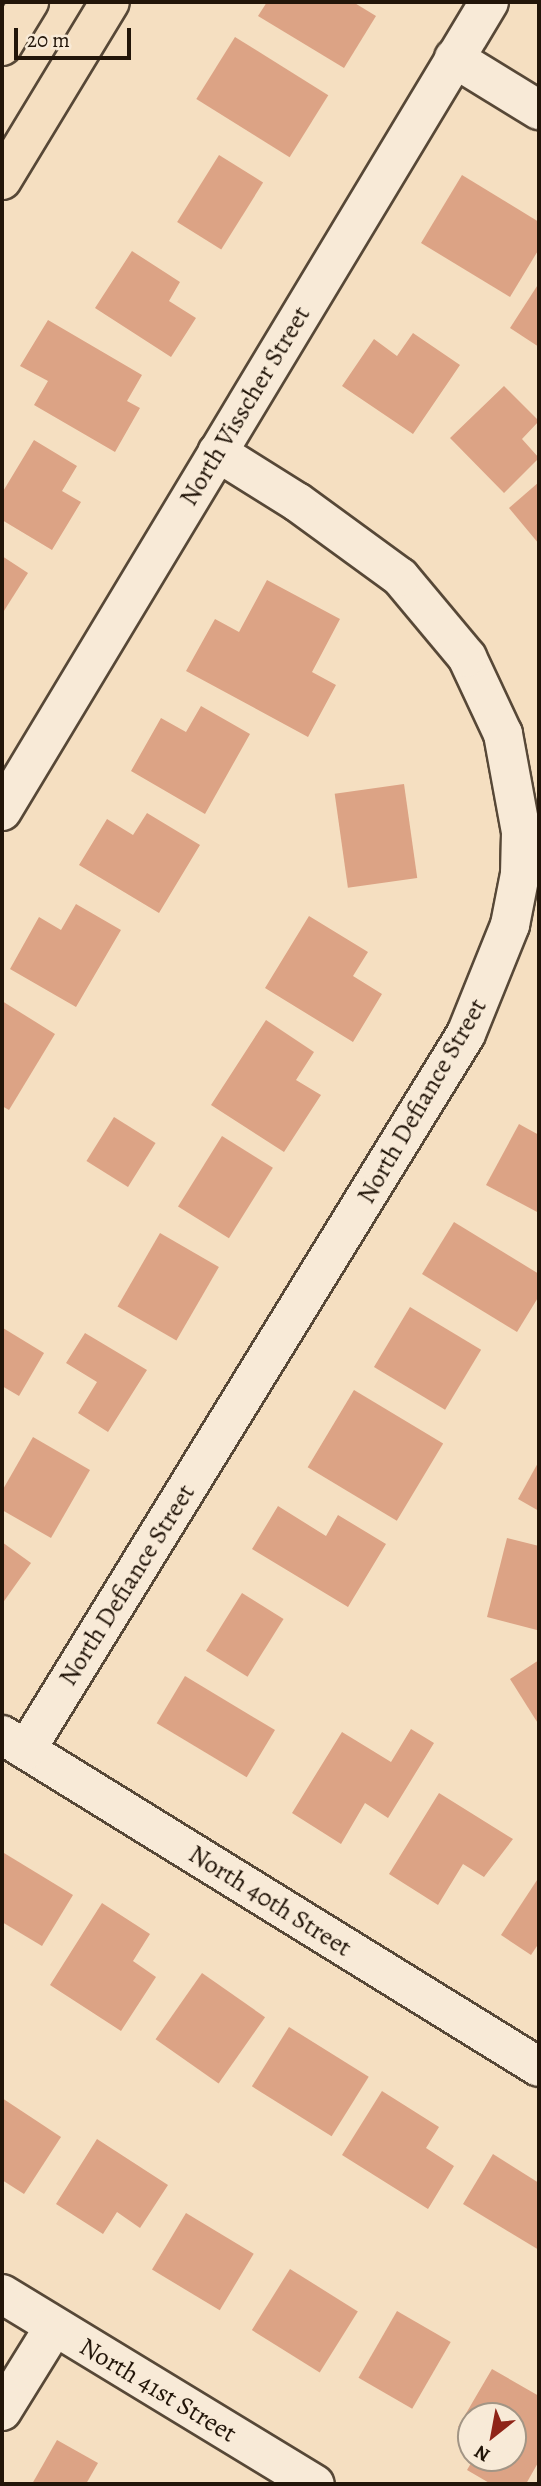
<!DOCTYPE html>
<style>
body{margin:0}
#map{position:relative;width:541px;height:2486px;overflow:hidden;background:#f5dfc1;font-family:Alegreya,serif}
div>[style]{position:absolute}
.building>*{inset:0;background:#dca385;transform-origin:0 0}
.roads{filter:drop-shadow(2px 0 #574837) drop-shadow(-2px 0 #574837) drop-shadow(0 2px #574837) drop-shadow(0 -2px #574837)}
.minor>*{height:38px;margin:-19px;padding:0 19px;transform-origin:19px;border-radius:19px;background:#f8ead7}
.major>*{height:38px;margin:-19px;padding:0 19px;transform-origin:19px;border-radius:19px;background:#f5dfc1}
span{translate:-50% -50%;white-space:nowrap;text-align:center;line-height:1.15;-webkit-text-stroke:5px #f8ead7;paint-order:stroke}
.street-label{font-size:26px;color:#221509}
.frame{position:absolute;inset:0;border:4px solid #221509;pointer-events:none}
.north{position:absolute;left:457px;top:2402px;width:70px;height:70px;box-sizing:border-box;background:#f8ead7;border:2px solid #a29585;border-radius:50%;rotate:211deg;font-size:19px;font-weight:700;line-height:28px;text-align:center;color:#221509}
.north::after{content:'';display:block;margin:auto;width:24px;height:32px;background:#8f2418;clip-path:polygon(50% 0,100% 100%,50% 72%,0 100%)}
.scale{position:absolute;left:14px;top:28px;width:117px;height:32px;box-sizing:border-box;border:4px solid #221509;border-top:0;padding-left:9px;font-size:21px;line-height:24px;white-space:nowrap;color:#221509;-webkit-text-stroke:5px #f8ead7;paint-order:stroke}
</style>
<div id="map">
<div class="building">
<div style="clip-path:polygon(267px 2px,353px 2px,376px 16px,344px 68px,258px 16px)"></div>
<div style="left:235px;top:37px;width:110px;height:73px;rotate:32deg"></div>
<div style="left:219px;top:155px;width:52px;height:79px;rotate:32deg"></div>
<div style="clip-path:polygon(462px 175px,539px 222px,539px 249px,510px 297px,421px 243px)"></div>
<div style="clip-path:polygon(132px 251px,180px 282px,169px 301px,196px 318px,171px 357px,95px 308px)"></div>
<div style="clip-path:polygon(539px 283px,539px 347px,510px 328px)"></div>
<div style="clip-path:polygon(48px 320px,142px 375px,127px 401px,140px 408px,115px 452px,34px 405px,48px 381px,20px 366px)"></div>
<div style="clip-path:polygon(413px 333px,460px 365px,413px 434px,342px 386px,374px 339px,397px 356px)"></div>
<div style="clip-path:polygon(504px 386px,539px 421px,522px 439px,539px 458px,504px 493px,450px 438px)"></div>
<div style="clip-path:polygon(34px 440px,77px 466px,62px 491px,81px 502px,52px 550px,2px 520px,2px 493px)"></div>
<div style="clip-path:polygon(539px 482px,539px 544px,509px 508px)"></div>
<div style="clip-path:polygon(2px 556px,28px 573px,2px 614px)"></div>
<div style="clip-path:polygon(267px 580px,340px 619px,312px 672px,336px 685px,308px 737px,186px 671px,215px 619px,239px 632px)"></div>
<div style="clip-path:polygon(201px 706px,250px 734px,205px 814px,131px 771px,161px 718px,186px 732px)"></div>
<div style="left:404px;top:784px;width:95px;height:70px;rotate:82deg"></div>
<div style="clip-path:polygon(147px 813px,200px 845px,159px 913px,79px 865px,107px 819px,133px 835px)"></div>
<div style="clip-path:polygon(76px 904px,121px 930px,76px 1007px,10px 969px,39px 917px,61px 930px)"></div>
<div style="clip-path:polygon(309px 916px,368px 952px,353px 976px,382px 994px,353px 1042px,265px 988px)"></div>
<div style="clip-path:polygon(2px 1001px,55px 1034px,9px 1110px,2px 1106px)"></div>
<div style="clip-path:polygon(266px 1020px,314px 1052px,296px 1080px,321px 1095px,284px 1152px,211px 1105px)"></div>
<div style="left:114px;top:1117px;width:49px;height:52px;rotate:32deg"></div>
<div style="clip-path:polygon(519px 1124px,539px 1135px,539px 1213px,486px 1185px)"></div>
<div style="left:222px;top:1136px;width:60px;height:83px;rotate:32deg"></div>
<div style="clip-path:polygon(454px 1222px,539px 1274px,539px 1296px,517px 1332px,422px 1274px)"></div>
<div style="left:160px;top:1233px;width:68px;height:85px;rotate:30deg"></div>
<div style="left:410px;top:1307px;width:83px;height:70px;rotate:31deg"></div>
<div style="clip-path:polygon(3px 1328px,44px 1353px,19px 1396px,2px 1386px)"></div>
<div style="clip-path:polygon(85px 1333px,147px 1370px,108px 1432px,78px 1413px,97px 1382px,66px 1363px)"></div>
<div style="left:354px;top:1390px;width:104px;height:90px;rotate:31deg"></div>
<div style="clip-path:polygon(33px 1437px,90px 1470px,51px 1538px,2px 1510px,2px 1491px)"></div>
<div style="clip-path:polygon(539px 1461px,539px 1511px,518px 1499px)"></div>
<div style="clip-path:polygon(278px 1506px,326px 1536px,338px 1515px,386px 1544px,348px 1607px,252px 1549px)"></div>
<div style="clip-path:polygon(507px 1538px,539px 1546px,537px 1630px,487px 1617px)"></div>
<div style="clip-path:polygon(2px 1542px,31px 1563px,2px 1604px)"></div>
<div style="left:242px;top:1593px;width:49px;height:68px;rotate:32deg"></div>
<div style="clip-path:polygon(539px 1660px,539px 1725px,510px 1679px)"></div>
<div style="left:185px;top:1676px;width:105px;height:55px;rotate:31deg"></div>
<div style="clip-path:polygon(411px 1729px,434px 1743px,388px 1818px,365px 1803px,341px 1844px,292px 1813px,342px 1732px,391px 1762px)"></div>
<div style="clip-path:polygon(439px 1793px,513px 1839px,484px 1877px,463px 1864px,438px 1905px,389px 1874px)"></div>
<div style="clip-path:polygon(4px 1853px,73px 1895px,42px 1946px,2px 1922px)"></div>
<div style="clip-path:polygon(539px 1877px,539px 1943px,531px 1955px,501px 1935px)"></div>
<div style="clip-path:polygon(102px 1903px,150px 1934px,133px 1961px,156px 1977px,121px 2031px,50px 1985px)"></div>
<div style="left:202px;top:1973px;width:77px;height:81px;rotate:35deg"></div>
<div style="left:289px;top:2027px;width:94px;height:70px;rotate:32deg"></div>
<div style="clip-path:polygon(382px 2091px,439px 2127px,426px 2148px,454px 2166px,428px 2209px,342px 2155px)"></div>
<div style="clip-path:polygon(2px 2098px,61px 2137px,24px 2194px,2px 2180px)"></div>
<div style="clip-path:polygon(97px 2139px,168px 2185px,140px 2228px,117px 2212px,103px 2234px,56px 2204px)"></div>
<div style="clip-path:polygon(493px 2154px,539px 2183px,539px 2250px,463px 2204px)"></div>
<div style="left:186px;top:2213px;width:79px;height:66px;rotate:31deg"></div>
<div style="left:290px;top:2269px;width:80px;height:72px;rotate:32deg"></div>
<div style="left:397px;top:2311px;width:62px;height:77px;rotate:30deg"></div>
<div style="clip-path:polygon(492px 2369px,539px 2396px,539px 2461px,526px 2484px,491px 2484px,467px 2470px,474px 2458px,513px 2458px,513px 2416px,471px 2416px,471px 2434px,458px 2427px)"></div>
<div style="clip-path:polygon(57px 2440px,98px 2463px,86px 2484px,32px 2484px)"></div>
</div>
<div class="roads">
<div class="minor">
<div style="left:454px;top:58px;width:100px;rotate:31.5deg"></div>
<div style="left:2px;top:811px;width:944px;rotate:-58.95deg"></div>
<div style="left:2px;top:1735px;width:631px;rotate:31.73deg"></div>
<div style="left:26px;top:1750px;width:840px;rotate:-58.43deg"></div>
<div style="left:466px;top:1034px;width:118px;rotate:-68deg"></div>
<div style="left:510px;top:925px;width:52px;rotate:-78.9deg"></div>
<div style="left:520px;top:874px;width:42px;rotate:-88.6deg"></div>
<div style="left:521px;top:832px;width:100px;rotate:-100.4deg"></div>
<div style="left:503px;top:734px;width:85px;rotate:-115.1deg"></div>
<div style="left:467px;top:657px;width:104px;rotate:-129.9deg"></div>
<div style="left:400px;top:577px;width:127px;rotate:-143.9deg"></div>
<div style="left:297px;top:502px;width:94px;rotate:-148deg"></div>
<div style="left:2px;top:2294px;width:366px;rotate:31.3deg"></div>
<div style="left:2px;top:2411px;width:99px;rotate:-58.2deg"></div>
</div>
<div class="major">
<div style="left:2px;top:46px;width:52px;rotate:-58.5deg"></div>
<div style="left:2px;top:180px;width:208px;rotate:-58.8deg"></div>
</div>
</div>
<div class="street-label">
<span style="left:245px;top:406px;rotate:-59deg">North Visscher Street</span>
<span style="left:422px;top:1101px;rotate:-60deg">North Defiance Street</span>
<span style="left:127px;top:1585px;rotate:-58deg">North Defiance Street</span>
<span style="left:270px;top:1901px;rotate:32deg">North 40th Street</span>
<span style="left:158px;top:2390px;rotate:31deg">North 41st Street</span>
</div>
<div class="frame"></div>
<div class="north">N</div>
<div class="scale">20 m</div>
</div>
